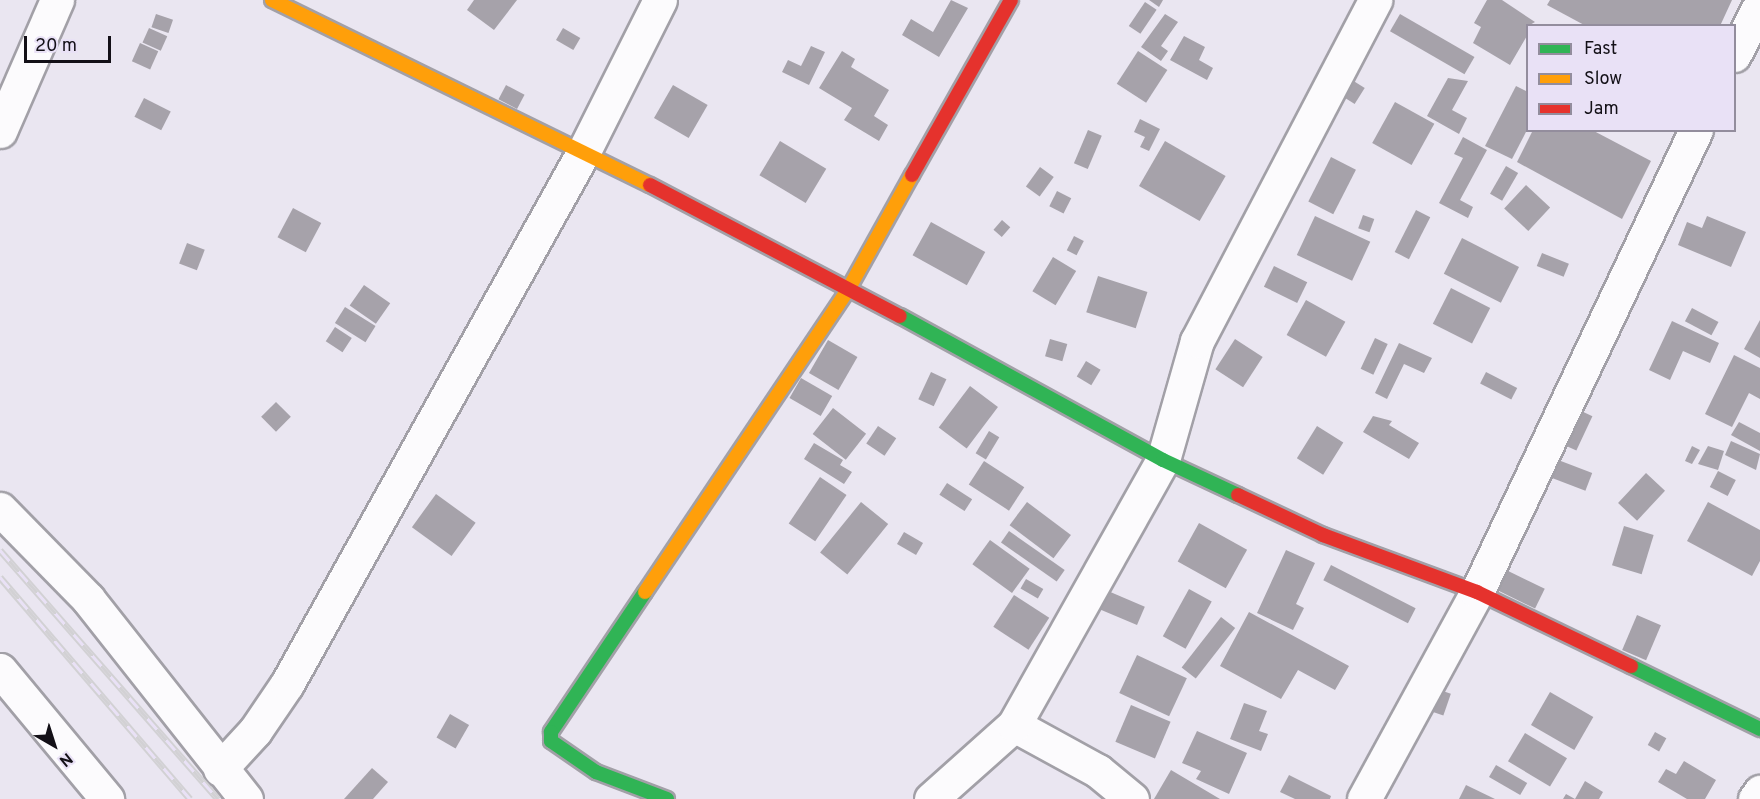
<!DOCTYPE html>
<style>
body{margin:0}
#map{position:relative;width:1760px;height:799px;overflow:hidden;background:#eae6f1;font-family:Overpass,sans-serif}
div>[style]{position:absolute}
.building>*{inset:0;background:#a6a2aa;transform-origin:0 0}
.roads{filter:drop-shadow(2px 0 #a2a0a7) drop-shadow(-2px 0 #a2a0a7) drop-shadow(0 2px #a2a0a7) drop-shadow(0 -2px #a2a0a7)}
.street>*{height:33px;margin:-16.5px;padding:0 16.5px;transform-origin:16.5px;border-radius:16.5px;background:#fcfbfd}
.fast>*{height:14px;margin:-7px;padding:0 7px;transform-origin:7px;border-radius:7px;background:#30b455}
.slow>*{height:14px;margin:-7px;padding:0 7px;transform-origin:7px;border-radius:7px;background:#ff9f0a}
.jam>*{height:14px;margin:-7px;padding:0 7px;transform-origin:7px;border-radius:7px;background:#e5322d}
.rail>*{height:7px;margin-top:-3.5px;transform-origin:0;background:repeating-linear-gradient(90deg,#e9e1f6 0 14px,#d2d1d4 0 28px);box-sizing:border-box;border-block:2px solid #d2d1d4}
span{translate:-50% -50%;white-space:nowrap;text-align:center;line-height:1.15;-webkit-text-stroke:4.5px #e9e1f6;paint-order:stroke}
.legend{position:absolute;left:1526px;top:24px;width:210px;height:108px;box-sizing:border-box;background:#e9e1f6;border:2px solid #938d9d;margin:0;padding:8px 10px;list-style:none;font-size:18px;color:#131017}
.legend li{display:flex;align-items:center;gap:12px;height:30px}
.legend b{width:30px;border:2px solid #938d9d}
.north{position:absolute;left:24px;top:715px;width:60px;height:60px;-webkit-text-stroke:4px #e9e1f6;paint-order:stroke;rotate:141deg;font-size:16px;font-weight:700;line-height:24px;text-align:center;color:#131017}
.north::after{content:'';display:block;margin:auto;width:21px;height:27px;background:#131017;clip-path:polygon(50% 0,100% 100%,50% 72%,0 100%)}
.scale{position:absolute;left:24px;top:36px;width:87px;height:27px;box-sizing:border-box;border:3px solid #131017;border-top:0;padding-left:8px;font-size:18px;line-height:21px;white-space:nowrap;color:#131017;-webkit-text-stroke:4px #e9e1f6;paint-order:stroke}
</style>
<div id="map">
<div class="building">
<div style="clip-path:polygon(474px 0,517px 0,494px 30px,467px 10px)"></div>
<div style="clip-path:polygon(951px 0,968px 8px,939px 57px,902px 35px,911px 19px,933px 32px)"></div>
<div style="clip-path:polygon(1149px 0,1163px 0,1159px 7px)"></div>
<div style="clip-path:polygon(1487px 0,1502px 0,1535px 22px,1528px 26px,1528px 34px,1510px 65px,1473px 43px,1481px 27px,1474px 23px)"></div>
<div style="clip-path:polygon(1550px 0,1732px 0,1720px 26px,1586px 26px,1547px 5px)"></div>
<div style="left:1145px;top:2px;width:14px;height:29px;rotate:34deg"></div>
<div style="left:156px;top:14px;width:18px;height:14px;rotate:19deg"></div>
<div style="clip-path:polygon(1165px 14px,1178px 22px,1161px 46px,1168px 51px,1161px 61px,1141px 47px)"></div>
<div style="left:1400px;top:14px;width:86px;height:20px;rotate:30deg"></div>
<div style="left:149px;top:28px;width:20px;height:16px;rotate:24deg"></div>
<div style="left:563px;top:28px;width:20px;height:14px;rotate:30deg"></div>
<div style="clip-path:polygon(1184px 36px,1205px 47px,1199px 60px,1213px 68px,1207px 80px,1170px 60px)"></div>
<div style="left:140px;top:43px;width:20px;height:20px;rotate:24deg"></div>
<div style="clip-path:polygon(811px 46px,825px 52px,809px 85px,782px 72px,788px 60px,801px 66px)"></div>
<div style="clip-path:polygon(842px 51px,855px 59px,851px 67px,889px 90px,874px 116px,888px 125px,879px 141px,844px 120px,852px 108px,819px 88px)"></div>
<div style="left:1138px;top:51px;width:35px;height:39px;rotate:33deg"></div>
<div style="clip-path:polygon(1448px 78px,1468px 81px,1452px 110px,1467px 118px,1459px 134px,1427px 116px)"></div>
<div style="left:1352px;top:80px;width:15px;height:19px;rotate:32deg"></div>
<div style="left:506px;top:85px;width:21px;height:16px;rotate:28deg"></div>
<div style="left:673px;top:85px;width:40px;height:38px;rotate:30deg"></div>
<div style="clip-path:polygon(1516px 86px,1528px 92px,1528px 128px,1512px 159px,1485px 146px)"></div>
<div style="left:144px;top:98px;width:30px;height:21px;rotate:27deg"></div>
<div style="left:1395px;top:102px;width:45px;height:47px;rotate:29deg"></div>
<div style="clip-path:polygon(1140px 119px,1160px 129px,1149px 151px,1140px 147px,1145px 137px,1134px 132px)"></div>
<div style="left:1088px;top:130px;width:15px;height:36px;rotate:23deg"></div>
<div style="clip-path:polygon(1533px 130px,1592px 130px,1651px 161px,1622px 219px,1517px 162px)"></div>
<div style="clip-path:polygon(1463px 137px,1487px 150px,1460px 200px,1473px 207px,1468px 218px,1439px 203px,1463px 158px,1454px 154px)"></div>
<div style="left:780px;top:141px;width:54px;height:40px;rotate:31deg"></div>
<div style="left:1165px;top:141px;width:70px;height:52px;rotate:30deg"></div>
<div style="left:1331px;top:157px;width:28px;height:50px;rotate:27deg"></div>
<div style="left:1506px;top:166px;width:14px;height:32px;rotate:30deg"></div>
<div style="left:1040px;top:167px;width:17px;height:24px;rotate:36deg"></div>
<div style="left:1526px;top:185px;width:33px;height:32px;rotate:43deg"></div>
<div style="left:1057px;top:191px;width:16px;height:17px;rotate:27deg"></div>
<div style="left:293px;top:208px;width:32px;height:33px;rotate:28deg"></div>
<div style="left:1416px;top:210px;width:16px;height:47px;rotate:27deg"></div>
<div style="left:1363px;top:215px;width:12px;height:14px;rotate:20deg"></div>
<div style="left:1315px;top:216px;width:61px;height:43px;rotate:25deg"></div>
<div style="clip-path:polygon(1707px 216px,1746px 232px,1731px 267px,1678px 245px,1687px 222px,1702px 228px)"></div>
<div style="left:1002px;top:220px;width:11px;height:13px;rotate:41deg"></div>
<div style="left:931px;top:222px;width:62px;height:38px;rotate:29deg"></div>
<div style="left:1074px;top:236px;width:11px;height:16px;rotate:27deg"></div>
<div style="left:1462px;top:238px;width:64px;height:40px;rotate:27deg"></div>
<div style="left:187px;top:243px;width:19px;height:22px;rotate:21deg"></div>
<div style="left:1542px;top:253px;width:29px;height:14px;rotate:22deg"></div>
<div style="left:1053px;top:257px;width:27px;height:40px;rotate:31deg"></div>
<div style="left:1274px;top:266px;width:37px;height:23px;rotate:26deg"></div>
<div style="left:1098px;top:276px;width:52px;height:38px;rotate:18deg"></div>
<div style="left:364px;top:285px;width:32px;height:25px;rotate:35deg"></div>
<div style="left:1451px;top:288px;width:44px;height:40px;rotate:27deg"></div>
<div style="left:1306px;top:300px;width:45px;height:40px;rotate:29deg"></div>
<div style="left:345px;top:307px;width:36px;height:19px;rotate:32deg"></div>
<div style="left:1692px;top:308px;width:30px;height:15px;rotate:28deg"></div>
<div style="clip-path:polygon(1760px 320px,1760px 358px,1744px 349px)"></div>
<div style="clip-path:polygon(1672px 321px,1719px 343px,1710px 363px,1683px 351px,1670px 380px,1649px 370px)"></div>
<div style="left:335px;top:327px;width:20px;height:17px;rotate:33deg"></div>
<div style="left:1375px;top:338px;width:14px;height:34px;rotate:25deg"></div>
<div style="left:1050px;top:339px;width:18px;height:18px;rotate:16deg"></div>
<div style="left:1235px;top:339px;width:33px;height:36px;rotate:33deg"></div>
<div style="left:828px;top:340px;width:34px;height:38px;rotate:30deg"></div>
<div style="clip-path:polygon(1399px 343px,1432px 358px,1424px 373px,1404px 364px,1387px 399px,1375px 393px)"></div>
<div style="clip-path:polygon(1734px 355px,1760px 368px,1760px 399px,1749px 393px,1732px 427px,1705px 414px)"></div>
<div style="left:1086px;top:361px;width:17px;height:18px;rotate:31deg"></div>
<div style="left:931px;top:372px;width:17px;height:30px;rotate:25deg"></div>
<div style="left:1486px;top:372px;width:35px;height:13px;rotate:27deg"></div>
<div style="left:801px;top:378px;width:36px;height:23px;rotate:30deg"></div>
<div style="left:970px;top:386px;width:35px;height:52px;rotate:37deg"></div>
<div style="left:276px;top:402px;width:21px;height:21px;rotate:45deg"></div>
<div style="left:833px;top:408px;width:42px;height:33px;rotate:38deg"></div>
<div style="left:1577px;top:409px;width:17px;height:38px;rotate:25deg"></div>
<div style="clip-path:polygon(1373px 416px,1392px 421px,1389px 425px,1419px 443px,1409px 459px,1363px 432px)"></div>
<div style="clip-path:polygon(1739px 422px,1760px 433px,1760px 451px,1731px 435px)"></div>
<div style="left:878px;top:426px;width:22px;height:21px;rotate:34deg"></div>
<div style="left:1317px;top:426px;width:31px;height:38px;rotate:32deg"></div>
<div style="left:989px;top:431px;width:12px;height:26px;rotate:31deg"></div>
<div style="clip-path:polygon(1731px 441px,1760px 454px,1756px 470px,1725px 455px)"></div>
<div style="clip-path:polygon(814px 443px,843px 460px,840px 465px,852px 472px,844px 484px,804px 459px)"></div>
<div style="clip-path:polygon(1692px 446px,1700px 450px,1692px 464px,1685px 461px)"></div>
<div style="clip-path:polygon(1708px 446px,1724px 451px,1718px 470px,1698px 464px)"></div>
<div style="left:1553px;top:458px;width:42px;height:19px;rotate:21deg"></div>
<div style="left:984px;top:461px;width:48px;height:28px;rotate:33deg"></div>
<div style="left:1718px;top:471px;width:20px;height:18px;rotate:27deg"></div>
<div style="left:1646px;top:473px;width:26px;height:41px;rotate:43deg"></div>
<div style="left:820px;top:477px;width:32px;height:56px;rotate:34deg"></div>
<div style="left:947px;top:483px;width:30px;height:14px;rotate:33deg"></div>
<div style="left:436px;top:494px;width:49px;height:41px;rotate:36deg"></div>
<div style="left:861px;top:502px;width:35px;height:65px;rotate:39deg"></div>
<div style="left:1027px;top:502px;width:55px;height:29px;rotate:37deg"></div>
<div style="clip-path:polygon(1708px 502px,1760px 530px,1760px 561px,1752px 576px,1687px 541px)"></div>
<div style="left:1199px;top:523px;width:55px;height:44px;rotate:29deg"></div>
<div style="left:1624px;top:526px;width:31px;height:41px;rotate:17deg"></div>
<div style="left:1009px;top:531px;width:68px;height:14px;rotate:35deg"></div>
<div style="left:904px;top:532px;width:22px;height:14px;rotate:30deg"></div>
<div style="left:990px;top:540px;width:49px;height:30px;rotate:36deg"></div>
<div style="clip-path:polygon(1286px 550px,1315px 563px,1296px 604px,1304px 608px,1293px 630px,1257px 613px)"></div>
<div style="left:1331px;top:565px;width:95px;height:17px;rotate:27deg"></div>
<div style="left:1498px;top:566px;width:52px;height:22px;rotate:26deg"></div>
<div style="left:1026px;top:579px;width:20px;height:11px;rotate:30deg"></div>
<div style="left:1189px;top:589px;width:26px;height:54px;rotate:29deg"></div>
<div style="left:1108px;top:591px;width:40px;height:20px;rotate:23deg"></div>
<div style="left:1014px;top:595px;width:42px;height:38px;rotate:33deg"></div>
<div style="clip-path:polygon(1249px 612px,1349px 666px,1335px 690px,1298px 670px,1281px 699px,1220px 666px)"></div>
<div style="left:1637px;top:615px;width:26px;height:38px;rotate:23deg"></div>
<div style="left:1221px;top:617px;width:18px;height:64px;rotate:38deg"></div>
<div style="left:1137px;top:655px;width:55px;height:42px;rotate:25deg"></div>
<div style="left:1431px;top:687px;width:21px;height:23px;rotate:19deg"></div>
<div style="left:1550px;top:692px;width:50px;height:38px;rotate:30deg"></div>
<div style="clip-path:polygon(1244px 703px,1267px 711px,1259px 731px,1268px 734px,1261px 751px,1230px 739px)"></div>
<div style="left:1131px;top:705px;width:43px;height:40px;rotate:23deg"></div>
<div style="left:450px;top:714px;width:22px;height:27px;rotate:30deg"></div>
<div style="clip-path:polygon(1197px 731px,1247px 753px,1229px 794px,1196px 779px,1201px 771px,1182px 763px)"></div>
<div style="left:1655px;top:732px;width:13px;height:15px;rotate:29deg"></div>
<div style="left:1525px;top:733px;width:49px;height:33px;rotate:31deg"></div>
<div style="clip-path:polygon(1684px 761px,1716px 780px,1705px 799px,1687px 799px,1658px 782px,1666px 769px,1676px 774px)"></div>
<div style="left:1496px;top:765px;width:36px;height:14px;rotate:30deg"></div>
<div style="clip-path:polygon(372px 768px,388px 782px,373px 799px,344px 799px)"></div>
<div style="clip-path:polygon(1171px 770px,1220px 799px,1154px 799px)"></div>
<div style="clip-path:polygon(1289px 775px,1331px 796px,1330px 799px,1295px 799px,1280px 792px)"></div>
<div style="clip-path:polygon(1585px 781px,1603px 792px,1599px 799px,1563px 799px,1566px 794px,1575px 799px)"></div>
<div style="clip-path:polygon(1466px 785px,1495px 799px,1459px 799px)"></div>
</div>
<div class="roads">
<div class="street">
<div style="left:1734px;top:55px;width:56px;rotate:-62.5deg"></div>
<div style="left:0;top:131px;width:143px;rotate:-66.5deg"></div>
<div style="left:0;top:509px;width:126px;rotate:45.6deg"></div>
<div style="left:88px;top:599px;width:255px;rotate:51.7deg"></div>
<div style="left:0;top:670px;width:168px;rotate:50.3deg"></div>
<div style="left:1014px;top:725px;width:96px;rotate:28.7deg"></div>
<div style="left:1098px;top:771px;width:44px;rotate:39.5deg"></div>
<div style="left:220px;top:769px;width:52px;rotate:-47.4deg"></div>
<div style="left:255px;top:731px;width:57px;rotate:-55.8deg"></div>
<div style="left:287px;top:684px;width:610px;rotate:-60.87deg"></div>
<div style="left:584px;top:151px;width:169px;rotate:-63.3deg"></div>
<div style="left:931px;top:799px;width:111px;rotate:-41.7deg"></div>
<div style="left:1014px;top:725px;width:304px;rotate:-60.7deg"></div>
<div style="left:1163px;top:460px;width:124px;rotate:-74.1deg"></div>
<div style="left:1197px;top:341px;width:385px;rotate:-62.4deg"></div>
<div style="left:1364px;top:799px;width:236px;rotate:-61.4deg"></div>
<div style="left:1477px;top:592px;width:511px;rotate:-64.64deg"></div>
<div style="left:1755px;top:799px;width:9px;rotate:-54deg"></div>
</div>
<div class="fast">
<div style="left:900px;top:316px;width:300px;rotate:28.7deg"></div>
<div style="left:1163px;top:460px;width:83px;rotate:25deg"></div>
<div style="left:645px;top:592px;width:169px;rotate:123.9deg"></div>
<div style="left:551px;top:732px;width:9px;rotate:90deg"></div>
<div style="left:551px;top:741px;width:55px;rotate:34.6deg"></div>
<div style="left:596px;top:772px;width:76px;rotate:20.8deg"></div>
<div style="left:1631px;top:666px;width:144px;rotate:26deg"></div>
</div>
<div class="slow">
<div style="left:272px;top:0;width:421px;rotate:26.1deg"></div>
<div style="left:645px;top:592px;width:366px;rotate:-56.1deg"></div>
<div style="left:849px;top:288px;width:129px;rotate:-60.9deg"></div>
</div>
<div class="jam">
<div style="left:912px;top:175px;width:201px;rotate:-60.5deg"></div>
<div style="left:650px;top:185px;width:282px;rotate:27.7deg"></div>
<div style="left:1238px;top:495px;width:94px;rotate:25.2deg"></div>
<div style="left:1323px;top:535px;width:164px;rotate:20.3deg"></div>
<div style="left:1477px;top:592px;width:171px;rotate:25.7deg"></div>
</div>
</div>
<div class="rail">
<div style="left:0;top:550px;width:331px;rotate:48.8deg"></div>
<div style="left:0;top:577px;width:292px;rotate:49.4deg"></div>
</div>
<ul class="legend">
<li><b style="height:8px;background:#30b455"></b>Fast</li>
<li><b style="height:8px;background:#ff9f0a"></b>Slow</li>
<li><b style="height:8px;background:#e5322d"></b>Jam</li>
</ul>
<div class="north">N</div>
<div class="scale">20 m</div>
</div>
